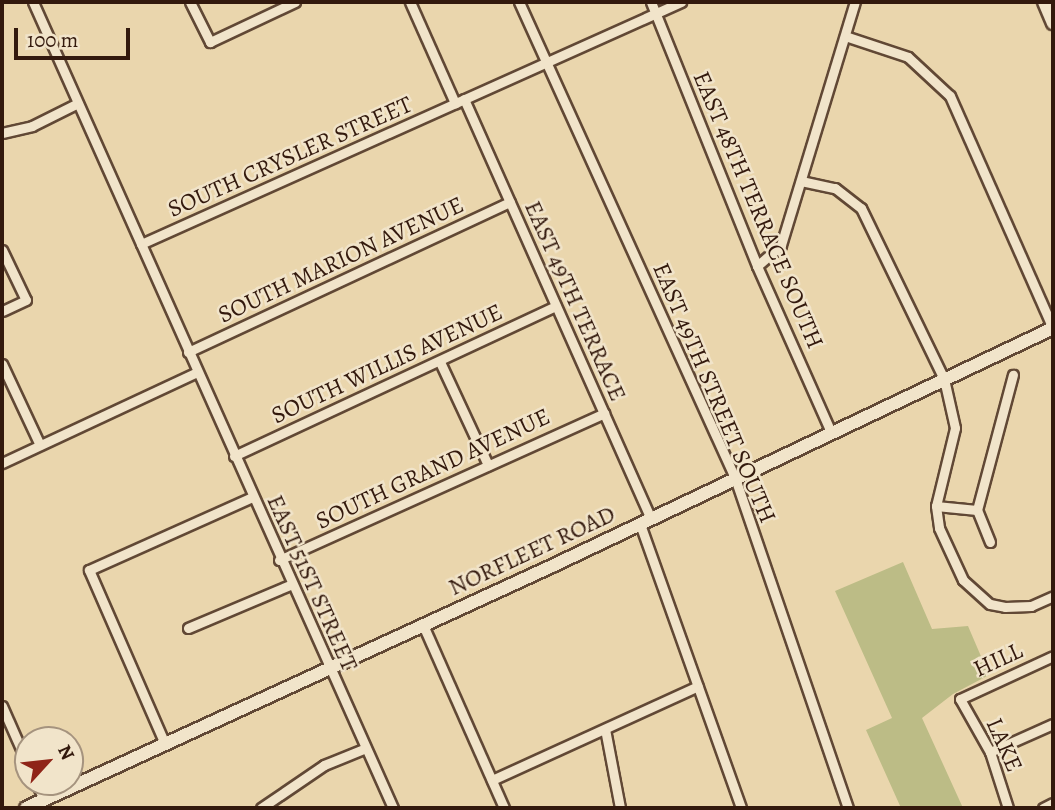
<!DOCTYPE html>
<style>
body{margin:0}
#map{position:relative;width:1055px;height:810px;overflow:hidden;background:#ead6ad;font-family:Alegreya,serif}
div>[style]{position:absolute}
.green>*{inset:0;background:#bcbc86}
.roads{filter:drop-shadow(2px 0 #614835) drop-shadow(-2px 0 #614835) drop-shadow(0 2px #614835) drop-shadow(0 -2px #614835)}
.street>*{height:9px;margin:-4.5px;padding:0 4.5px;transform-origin:4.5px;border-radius:4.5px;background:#f1e4ca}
.secondary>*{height:12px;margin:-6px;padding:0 6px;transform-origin:6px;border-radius:6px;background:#f1e4ca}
span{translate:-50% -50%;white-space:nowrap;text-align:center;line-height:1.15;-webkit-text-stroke:5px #f1e4ca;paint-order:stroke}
.street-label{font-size:24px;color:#33190d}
.frame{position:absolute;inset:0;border:4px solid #33190d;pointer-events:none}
.north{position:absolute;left:14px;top:726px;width:70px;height:70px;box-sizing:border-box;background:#f1e4ca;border:2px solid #a5937e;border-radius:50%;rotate:63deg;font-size:19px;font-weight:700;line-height:28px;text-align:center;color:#33190d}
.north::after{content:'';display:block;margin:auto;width:24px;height:32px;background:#8f2418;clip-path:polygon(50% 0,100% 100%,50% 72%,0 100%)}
.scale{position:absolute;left:14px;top:28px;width:116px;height:32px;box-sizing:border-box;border:4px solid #33190d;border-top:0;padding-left:9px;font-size:21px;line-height:24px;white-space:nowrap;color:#33190d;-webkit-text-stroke:5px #f1e4ca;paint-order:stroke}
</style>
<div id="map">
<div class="green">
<div style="clip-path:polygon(903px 562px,932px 629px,968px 626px,989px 675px,953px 694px,922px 718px,963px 808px,901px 808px,866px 730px,892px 718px,835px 591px)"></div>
</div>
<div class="roads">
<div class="street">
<div style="left:33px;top:2px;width:883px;rotate:65.93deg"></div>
<div style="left:190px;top:2px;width:45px;rotate:63.4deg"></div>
<div style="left:210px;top:42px;width:94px;rotate:-25.2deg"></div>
<div style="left:410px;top:2px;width:111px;rotate:66deg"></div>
<div style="left:519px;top:2px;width:523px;rotate:65.59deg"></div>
<div style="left:735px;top:478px;width:349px;rotate:71.1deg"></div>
<div style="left:651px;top:2px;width:284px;rotate:68.1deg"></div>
<div style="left:757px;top:266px;width:182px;rotate:66deg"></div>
<div style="left:845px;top:36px;width:66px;rotate:18.4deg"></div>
<div style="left:908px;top:57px;width:57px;rotate:42.9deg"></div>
<div style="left:950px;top:96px;width:254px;rotate:66.1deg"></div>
<div style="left:464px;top:99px;width:460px;rotate:66deg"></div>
<div style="left:2px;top:133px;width:31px;rotate:-13deg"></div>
<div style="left:32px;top:126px;width:51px;rotate:-26.6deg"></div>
<div style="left:801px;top:181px;width:35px;rotate:12deg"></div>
<div style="left:835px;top:188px;width:33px;rotate:38deg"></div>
<div style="left:861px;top:208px;width:190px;rotate:64.1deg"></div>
<div style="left:944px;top:379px;width:50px;rotate:77.3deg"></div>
<div style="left:955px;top:428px;width:80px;rotate:103.7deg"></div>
<div style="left:936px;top:506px;width:22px;rotate:82deg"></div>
<div style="left:939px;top:528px;width:57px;rotate:65.2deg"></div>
<div style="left:963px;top:580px;width:36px;rotate:42deg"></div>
<div style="left:990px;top:604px;width:15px;rotate:11deg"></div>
<div style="left:1005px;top:607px;width:26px;rotate:-2deg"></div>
<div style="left:1031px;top:606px;width:24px;rotate:-24deg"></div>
<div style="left:141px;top:244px;width:592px;rotate:-24.14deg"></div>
<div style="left:2px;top:250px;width:55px;rotate:64.4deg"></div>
<div style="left:26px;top:300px;width:26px;rotate:155deg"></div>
<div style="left:757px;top:266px;width:32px;rotate:-41deg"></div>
<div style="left:781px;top:245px;width:254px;rotate:-73.1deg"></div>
<div style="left:188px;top:352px;width:355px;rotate:-25deg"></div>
<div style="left:440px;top:362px;width:114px;rotate:65deg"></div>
<div style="left:2px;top:364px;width:89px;rotate:64.9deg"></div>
<div style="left:234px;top:456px;width:355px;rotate:-25deg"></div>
<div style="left:2px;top:463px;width:215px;rotate:-25deg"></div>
<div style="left:936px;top:506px;width:41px;rotate:5.6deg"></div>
<div style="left:640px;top:524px;width:301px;rotate:70.4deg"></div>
<div style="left:990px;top:542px;width:35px;rotate:-112deg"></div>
<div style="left:977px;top:510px;width:140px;rotate:-75.1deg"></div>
<div style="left:279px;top:560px;width:357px;rotate:-24.3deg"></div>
<div style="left:423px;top:625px;width:200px;rotate:66.1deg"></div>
<div style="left:188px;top:628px;width:111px;rotate:-22.9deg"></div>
<div style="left:2px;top:706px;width:64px;rotate:66.2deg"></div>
<div style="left:605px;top:729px;width:80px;rotate:79.2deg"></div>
<div style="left:165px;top:744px;width:190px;rotate:-113.6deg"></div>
<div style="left:89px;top:570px;width:179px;rotate:-24.1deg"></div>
<div style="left:990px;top:752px;width:69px;rotate:-24deg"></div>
<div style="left:492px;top:780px;width:226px;rotate:-24.5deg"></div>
<div style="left:36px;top:782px;width:20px;rotate:66deg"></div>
<div style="left:261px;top:808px;width:76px;rotate:-34.3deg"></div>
<div style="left:324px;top:765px;width:45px;rotate:-22deg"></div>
<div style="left:1008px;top:808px;width:59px;rotate:-107.8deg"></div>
<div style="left:990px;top:752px;width:61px;rotate:-119.5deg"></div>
<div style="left:960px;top:699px;width:102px;rotate:-24.8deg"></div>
<div style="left:1043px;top:808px;width:11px;rotate:-27deg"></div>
</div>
<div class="secondary">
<div style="left:1044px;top:2px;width:23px;rotate:67deg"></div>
<div style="left:26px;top:808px;width:577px;rotate:-24.7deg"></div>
<div style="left:550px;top:567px;width:557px;rotate:-25.41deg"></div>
</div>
</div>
<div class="street-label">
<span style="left:290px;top:157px;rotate:-24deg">SOUTH CRYSLER STREET</span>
<span style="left:758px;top:210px;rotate:67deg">EAST 48TH TERRACE SOUTH</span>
<span style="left:341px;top:260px;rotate:-25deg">SOUTH MARION AVENUE</span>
<span style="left:575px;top:301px;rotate:66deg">EAST 49TH TERRACE</span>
<span style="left:387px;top:364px;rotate:-25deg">SOUTH WILLIS AVENUE</span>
<span style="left:714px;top:393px;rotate:67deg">EAST 49TH STREET SOUTH</span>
<span style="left:433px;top:469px;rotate:-25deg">SOUTH GRAND AVENUE</span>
<span style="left:532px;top:551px;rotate:-25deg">NORFLEET ROAD</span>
<span style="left:312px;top:583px;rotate:66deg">EAST 51ST STREET</span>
<span style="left:998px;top:660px;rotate:-25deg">HILL</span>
<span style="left:1004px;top:745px;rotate:66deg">LAKE</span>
</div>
<div class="frame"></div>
<div class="north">N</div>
<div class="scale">100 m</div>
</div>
